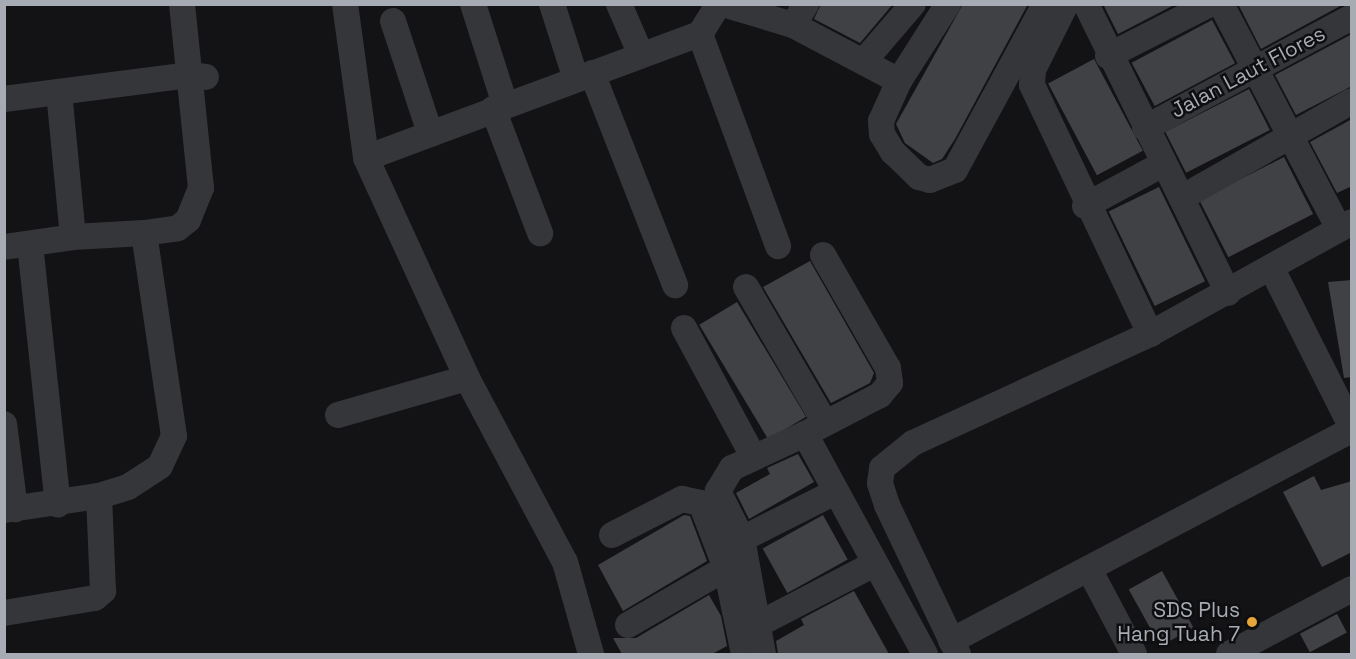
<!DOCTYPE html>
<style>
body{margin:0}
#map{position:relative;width:1356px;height:659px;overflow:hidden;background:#131315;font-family:"Space Grotesk",sans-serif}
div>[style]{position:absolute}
.building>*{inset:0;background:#404145;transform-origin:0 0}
.minor>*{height:26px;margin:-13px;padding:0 13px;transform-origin:13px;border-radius:13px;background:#35363a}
.dots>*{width:16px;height:16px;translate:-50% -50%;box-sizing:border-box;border:3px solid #0e0e10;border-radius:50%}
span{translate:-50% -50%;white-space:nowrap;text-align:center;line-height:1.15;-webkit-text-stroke:5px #0e0e10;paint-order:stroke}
.street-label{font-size:21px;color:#a6abb4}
.poi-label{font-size:21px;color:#a6abb4}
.right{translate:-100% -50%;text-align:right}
.frame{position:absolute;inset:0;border:6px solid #a6abb4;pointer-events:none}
</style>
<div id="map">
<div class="building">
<div style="clip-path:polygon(821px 4px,893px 4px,860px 43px,814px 19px)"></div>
<div style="clip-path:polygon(963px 4px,1028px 4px,955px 139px,942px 159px,933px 163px,905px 143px,896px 124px)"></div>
<div style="clip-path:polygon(1103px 4px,1176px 4px,1118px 34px)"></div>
<div style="clip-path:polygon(1238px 4px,1344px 4px,1261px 49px)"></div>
<div style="left:1212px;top:20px;width:49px;height:91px;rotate:62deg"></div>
<div style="clip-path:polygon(1352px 34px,1352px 86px,1296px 115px,1275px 75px)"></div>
<div style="left:1094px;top:59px;width:104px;height:52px;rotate:62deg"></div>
<div style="left:1249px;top:89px;width:46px;height:94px;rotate:63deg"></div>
<div style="clip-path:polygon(1352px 119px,1352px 186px,1337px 193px,1310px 142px)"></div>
<div style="left:1284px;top:157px;width:64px;height:95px;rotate:63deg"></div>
<div style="left:1159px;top:187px;width:105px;height:56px;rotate:64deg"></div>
<div style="clip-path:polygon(810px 261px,874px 373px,870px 383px,831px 403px,763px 287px)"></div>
<div style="clip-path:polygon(1352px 280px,1352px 377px,1344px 378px,1328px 282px)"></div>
<div style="left:737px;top:302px;width:134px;height:44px;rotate:59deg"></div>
<div style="clip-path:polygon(798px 454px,814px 482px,749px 519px,736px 493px,770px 474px,767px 468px)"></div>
<div style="clip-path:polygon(1314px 476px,1321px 490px,1352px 481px,1352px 552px,1322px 567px,1283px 492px)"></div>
<div style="clip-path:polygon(684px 515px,690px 516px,707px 561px,623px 611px,598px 565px)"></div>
<div style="left:823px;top:515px;width:51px;height:69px;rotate:61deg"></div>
<div style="left:1162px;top:571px;width:65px;height:38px;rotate:61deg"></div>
<div style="clip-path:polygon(854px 591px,889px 654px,778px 654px,776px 641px,804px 625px,801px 619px)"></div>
<div style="clip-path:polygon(709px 595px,721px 616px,727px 646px,712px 654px,622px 654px,613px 638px,636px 638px)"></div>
<div style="left:1337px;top:614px;width:21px;height:42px;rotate:62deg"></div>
</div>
<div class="minor">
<div style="left:345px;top:4px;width:155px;rotate:82.2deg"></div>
<div style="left:366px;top:158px;width:242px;rotate:65.3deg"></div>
<div style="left:467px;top:378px;width:208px;rotate:62deg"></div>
<div style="left:565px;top:562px;width:96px;rotate:74.2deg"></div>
<div style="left:473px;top:4px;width:105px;rotate:72.3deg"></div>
<div style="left:552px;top:4px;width:79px;rotate:72.3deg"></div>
<div style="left:619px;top:4px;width:56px;rotate:66.7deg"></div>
<div style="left:723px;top:4px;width:73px;rotate:16.7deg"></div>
<div style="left:793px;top:25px;width:120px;rotate:27.8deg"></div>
<div style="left:948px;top:4px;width:91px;rotate:122.5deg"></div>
<div style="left:899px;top:81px;width:44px;rotate:114.2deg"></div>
<div style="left:881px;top:121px;width:13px;rotate:86deg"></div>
<div style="left:882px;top:134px;width:21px;rotate:59deg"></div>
<div style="left:893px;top:152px;width:36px;rotate:44deg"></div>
<div style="left:919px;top:177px;width:11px;rotate:15deg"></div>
<div style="left:930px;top:180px;width:27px;rotate:-22deg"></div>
<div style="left:955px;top:170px;width:189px;rotate:-61.5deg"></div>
<div style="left:1066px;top:4px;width:74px;rotate:116.6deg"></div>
<div style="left:1033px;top:70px;width:15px;rotate:94deg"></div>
<div style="left:1032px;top:85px;width:276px;rotate:64.6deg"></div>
<div style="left:1086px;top:4px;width:322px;rotate:63.8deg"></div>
<div style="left:1221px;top:4px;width:254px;rotate:62.3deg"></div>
<div style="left:393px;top:21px;width:118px;rotate:71.7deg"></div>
<div style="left:793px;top:25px;width:25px;rotate:-58deg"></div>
<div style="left:700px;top:34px;width:226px;rotate:69.8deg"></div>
<div style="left:1108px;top:56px;width:114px;rotate:-27deg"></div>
<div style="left:864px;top:61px;width:75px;rotate:-49.3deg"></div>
<div style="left:592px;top:73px;width:228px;rotate:68.6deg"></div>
<div style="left:4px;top:99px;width:188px;rotate:-7.4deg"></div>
<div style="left:190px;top:75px;width:16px;rotate:7deg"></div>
<div style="left:493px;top:109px;width:133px;rotate:69.2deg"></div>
<div style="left:1145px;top:128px;width:235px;rotate:-28.2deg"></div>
<div style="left:366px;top:158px;width:356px;rotate:-20.4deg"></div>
<div style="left:700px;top:34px;width:36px;rotate:-58deg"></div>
<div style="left:1183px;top:197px;width:194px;rotate:-29.6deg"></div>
<div style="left:1085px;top:206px;width:89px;rotate:-28.3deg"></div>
<div style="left:73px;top:237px;width:71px;rotate:-3.2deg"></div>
<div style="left:30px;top:244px;width:262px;rotate:83.9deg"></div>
<div style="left:4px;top:247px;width:70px;rotate:-8.2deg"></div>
<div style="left:73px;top:237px;width:146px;rotate:-95.5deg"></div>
<div style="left:823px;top:255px;width:130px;rotate:60.1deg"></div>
<div style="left:888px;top:368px;width:15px;rotate:82deg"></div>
<div style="left:890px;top:383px;width:16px;rotate:130deg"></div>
<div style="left:880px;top:395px;width:85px;rotate:152.5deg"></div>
<div style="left:805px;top:434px;width:251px;rotate:61.4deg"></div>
<div style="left:1272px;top:269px;width:178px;rotate:63.3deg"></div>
<div style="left:746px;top:287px;width:155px;rotate:59.8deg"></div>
<div style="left:684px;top:328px;width:145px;rotate:61.7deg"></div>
<div style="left:338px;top:415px;width:134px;rotate:-16deg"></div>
<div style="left:4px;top:424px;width:86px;rotate:82.6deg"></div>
<div style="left:4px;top:510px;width:96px;rotate:-8.4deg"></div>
<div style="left:99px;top:496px;width:30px;rotate:-17deg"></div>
<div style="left:128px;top:487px;width:38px;rotate:-33deg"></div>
<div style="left:160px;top:466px;width:33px;rotate:-65deg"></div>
<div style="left:174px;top:436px;width:205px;rotate:-98.4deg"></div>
<div style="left:144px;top:233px;width:34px;rotate:-8deg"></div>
<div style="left:178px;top:228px;width:13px;rotate:-39deg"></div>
<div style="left:188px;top:220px;width:35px;rotate:-68deg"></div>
<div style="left:201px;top:188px;width:185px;rotate:-95.9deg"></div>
<div style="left:612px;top:535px;width:79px;rotate:-27.2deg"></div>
<div style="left:682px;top:499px;width:19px;rotate:12deg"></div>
<div style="left:701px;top:503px;width:70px;rotate:69deg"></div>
<div style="left:726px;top:568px;width:88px;rotate:78.2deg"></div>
<div style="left:742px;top:539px;width:102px;rotate:-26.8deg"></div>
<div style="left:1089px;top:569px;width:96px;rotate:62.1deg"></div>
<div style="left:4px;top:613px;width:92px;rotate:-9.4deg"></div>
<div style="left:95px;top:598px;width:11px;rotate:-41deg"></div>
<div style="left:103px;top:591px;width:95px;rotate:-92.4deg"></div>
<div style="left:628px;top:625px;width:113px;rotate:-30.2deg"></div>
<div style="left:755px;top:626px;width:134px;rotate:-27.5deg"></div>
<div style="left:951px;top:641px;width:453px;rotate:-27.8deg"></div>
<div style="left:763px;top:654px;width:117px;rotate:-100.3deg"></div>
<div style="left:742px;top:539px;width:54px;rotate:-116.6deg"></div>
<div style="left:718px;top:491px;width:27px;rotate:-59deg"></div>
<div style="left:732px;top:468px;width:81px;rotate:-25deg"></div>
<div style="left:958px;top:654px;width:165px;rotate:-115.5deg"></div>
<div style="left:887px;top:505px;width:23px;rotate:-108deg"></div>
<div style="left:880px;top:483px;width:15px;rotate:-82deg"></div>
<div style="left:882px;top:468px;width:40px;rotate:-39deg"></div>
<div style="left:913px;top:443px;width:261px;rotate:-24.7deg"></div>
<div style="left:1150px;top:334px;width:231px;rotate:-29deg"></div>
<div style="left:1229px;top:654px;width:139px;rotate:-27.9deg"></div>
</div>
<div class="dots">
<div style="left:1252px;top:622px;background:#e7a639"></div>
</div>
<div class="street-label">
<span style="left:1248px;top:72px;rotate:-28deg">Jalan Laut Flores</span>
</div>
<div class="poi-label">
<span class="right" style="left:1240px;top:622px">SDS Plus<br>Hang Tuah 7</span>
</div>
<div class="frame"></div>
</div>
